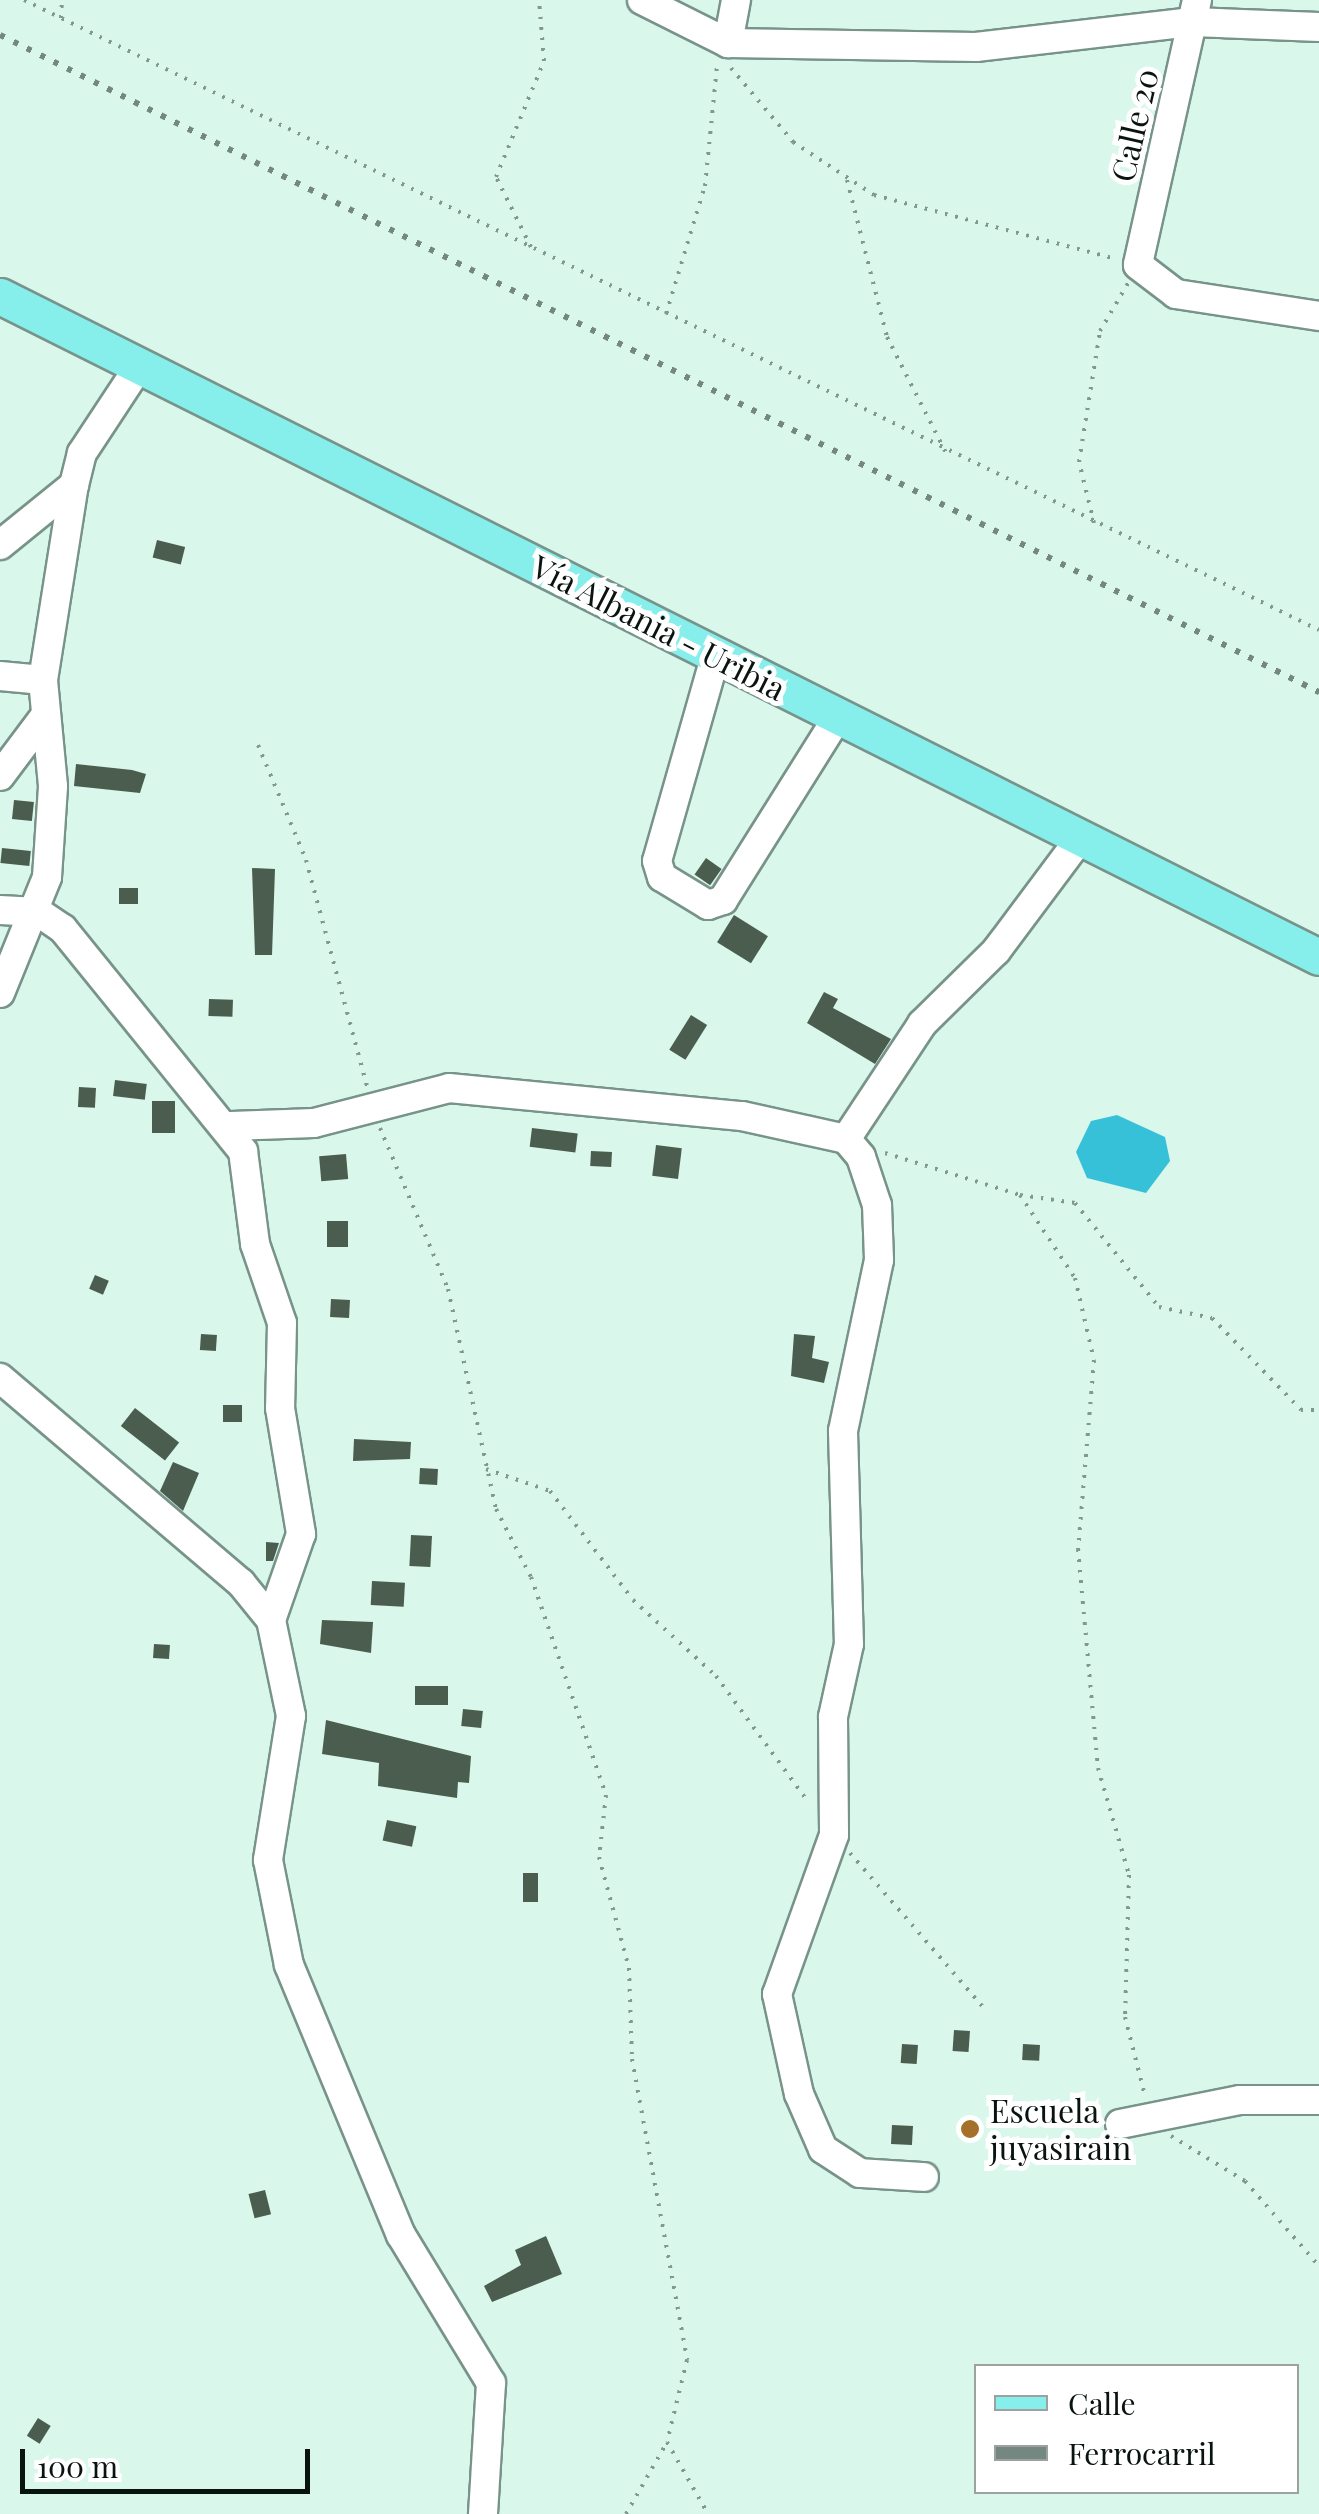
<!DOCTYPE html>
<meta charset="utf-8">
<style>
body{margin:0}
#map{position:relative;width:1319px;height:2514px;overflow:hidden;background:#daf7ec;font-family:"Playfair Display",serif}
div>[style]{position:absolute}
.water>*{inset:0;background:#37c1d9}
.building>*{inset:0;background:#4a5d4e;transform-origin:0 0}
.path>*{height:4px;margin-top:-2px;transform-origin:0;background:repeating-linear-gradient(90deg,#829790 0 2.5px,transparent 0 10.5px)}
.roads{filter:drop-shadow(2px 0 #78938a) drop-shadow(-2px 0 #78938a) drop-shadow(0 2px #78938a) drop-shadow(0 -2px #78938a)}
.minor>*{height:28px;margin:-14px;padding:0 14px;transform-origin:14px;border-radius:14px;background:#fff}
.major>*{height:35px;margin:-17.5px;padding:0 17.5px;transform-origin:17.5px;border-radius:17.5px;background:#86efec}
.rail>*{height:6px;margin-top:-3px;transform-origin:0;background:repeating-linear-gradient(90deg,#748881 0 5px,transparent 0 15px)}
.dots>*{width:28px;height:28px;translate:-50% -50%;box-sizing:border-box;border:5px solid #fff;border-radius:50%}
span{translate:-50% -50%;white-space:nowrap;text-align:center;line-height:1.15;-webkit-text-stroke:10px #fff;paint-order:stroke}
.street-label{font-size:32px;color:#091310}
.poi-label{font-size:32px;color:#091310}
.left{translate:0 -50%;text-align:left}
.legend{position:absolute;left:974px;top:2364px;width:325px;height:130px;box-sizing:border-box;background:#fff;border:2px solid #9da19f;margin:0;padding:12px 18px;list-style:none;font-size:30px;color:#091310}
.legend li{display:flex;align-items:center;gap:20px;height:50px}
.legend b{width:50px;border:2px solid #9da19f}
.scale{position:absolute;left:20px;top:2449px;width:290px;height:45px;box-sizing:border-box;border:5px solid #091310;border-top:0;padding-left:12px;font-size:30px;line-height:35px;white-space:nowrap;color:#091310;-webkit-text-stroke:8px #fff;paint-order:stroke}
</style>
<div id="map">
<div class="water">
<div style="clip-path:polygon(1117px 1115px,1165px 1137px,1170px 1161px,1146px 1193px,1087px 1178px,1076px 1152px,1091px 1121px)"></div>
</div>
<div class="building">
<div style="left:157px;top:540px;width:29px;height:18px;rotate:14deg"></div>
<div style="clip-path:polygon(76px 764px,132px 770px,146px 774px,140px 793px,74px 786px)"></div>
<div style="left:14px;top:800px;width:20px;height:19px;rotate:6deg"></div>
<div style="left:2px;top:848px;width:29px;height:15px;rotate:6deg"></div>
<div style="left:706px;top:858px;width:19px;height:20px;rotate:35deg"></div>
<div style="clip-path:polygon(252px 868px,275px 869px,272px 955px,255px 955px)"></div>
<div style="left:119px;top:888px;width:19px;height:16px"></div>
<div style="left:734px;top:915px;width:40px;height:32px;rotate:32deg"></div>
<div style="clip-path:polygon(824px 992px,838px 999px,833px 1008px,891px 1039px,875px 1064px,807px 1023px)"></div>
<div style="left:209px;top:999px;width:24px;height:17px;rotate:2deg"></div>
<div style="left:691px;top:1015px;width:19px;height:41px;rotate:32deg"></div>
<div style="left:115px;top:1080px;width:32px;height:16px;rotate:7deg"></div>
<div style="left:79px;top:1087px;width:17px;height:20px;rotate:3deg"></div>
<div style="left:152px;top:1101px;width:23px;height:32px"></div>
<div style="left:532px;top:1128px;width:46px;height:19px;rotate:7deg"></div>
<div style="left:656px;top:1145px;width:26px;height:31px;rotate:7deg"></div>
<div style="left:591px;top:1151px;width:21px;height:15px;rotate:3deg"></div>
<div style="left:346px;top:1154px;width:25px;height:27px;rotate:85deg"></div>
<div style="left:327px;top:1221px;width:21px;height:26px"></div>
<div style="left:95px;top:1275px;width:15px;height:15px;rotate:23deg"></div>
<div style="left:331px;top:1299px;width:19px;height:18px;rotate:3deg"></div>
<div style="left:201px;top:1334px;width:16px;height:16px;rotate:4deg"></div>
<div style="clip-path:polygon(794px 1334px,815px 1336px,812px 1358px,829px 1362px,824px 1383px,791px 1376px)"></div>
<div style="left:223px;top:1405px;width:19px;height:17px"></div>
<div style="left:135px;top:1408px;width:56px;height:23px;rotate:38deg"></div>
<div style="clip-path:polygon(354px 1439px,411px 1442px,410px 1459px,353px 1461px)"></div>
<div style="clip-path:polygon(173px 1462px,199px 1473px,183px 1511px,160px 1491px)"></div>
<div style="left:420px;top:1468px;width:18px;height:16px;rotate:3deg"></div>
<div style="left:411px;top:1535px;width:21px;height:31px;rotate:3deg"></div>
<div style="clip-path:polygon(266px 1542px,279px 1543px,273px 1561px,266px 1561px)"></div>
<div style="left:372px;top:1581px;width:33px;height:24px;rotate:3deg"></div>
<div style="clip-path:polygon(322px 1620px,373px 1622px,371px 1653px,320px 1644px)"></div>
<div style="left:154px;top:1644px;width:16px;height:14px;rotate:4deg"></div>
<div style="left:415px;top:1686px;width:33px;height:19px"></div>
<div style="left:463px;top:1709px;width:20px;height:17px;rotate:6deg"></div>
<div style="clip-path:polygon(326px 1720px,471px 1756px,469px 1783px,458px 1782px,457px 1798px,378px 1786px,379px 1763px,322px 1754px)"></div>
<div style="left:387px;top:1820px;width:30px;height:21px;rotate:12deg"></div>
<div style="left:523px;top:1873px;width:15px;height:29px"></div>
<div style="left:954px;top:2030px;width:16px;height:21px;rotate:4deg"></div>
<div style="left:902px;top:2044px;width:16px;height:19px;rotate:4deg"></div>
<div style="left:1023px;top:2044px;width:17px;height:16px;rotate:3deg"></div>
<div style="left:892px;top:2125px;width:21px;height:19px;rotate:3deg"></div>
<div style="left:265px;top:2190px;width:25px;height:17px;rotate:76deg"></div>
<div style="clip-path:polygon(546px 2236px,562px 2274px,492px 2302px,484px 2286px,521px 2265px,515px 2250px)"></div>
<div style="left:38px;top:2418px;width:15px;height:21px;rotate:32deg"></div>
</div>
<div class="path">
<div style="left:24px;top:0;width:1440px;rotate:25.94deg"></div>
<div style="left:61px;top:18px;width:18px;rotate:-87deg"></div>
<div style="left:731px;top:68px;width:97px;rotate:50deg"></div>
<div style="left:793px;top:142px;width:97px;rotate:33.2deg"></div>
<div style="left:874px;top:195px;width:250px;rotate:14.8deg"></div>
<div style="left:847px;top:180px;width:162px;rotate:75.7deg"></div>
<div style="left:887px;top:337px;width:132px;rotate:63deg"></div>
<div style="left:531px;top:247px;width:78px;rotate:-116.6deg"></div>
<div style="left:496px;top:177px;width:126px;rotate:-67.5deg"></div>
<div style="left:544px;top:61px;width:61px;rotate:-94.7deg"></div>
<div style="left:666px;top:314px;width:134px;rotate:-73.1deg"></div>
<div style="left:705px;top:186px;width:122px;rotate:-84.3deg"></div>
<div style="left:1094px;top:523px;width:63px;rotate:-103.8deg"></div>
<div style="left:1079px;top:462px;width:133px;rotate:-80.9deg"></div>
<div style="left:1100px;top:331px;width:56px;rotate:-59.7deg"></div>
<div style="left:258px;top:745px;width:125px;rotate:67.3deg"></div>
<div style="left:306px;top:860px;width:234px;rotate:74.9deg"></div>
<div style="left:380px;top:1128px;width:175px;rotate:67.1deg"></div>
<div style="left:448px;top:1289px;width:225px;rotate:77.7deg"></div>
<div style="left:496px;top:1509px;width:76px;rotate:62.8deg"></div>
<div style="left:531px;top:1577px;width:231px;rotate:71deg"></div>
<div style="left:606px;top:1795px;width:62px;rotate:96.4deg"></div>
<div style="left:599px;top:1857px;width:115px;rotate:74.9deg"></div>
<div style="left:629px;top:1968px;width:91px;rotate:88.1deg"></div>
<div style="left:632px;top:2059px;width:306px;rotate:79.6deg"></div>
<div style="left:687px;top:2360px;width:84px;rotate:103.7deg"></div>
<div style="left:667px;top:2442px;width:83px;rotate:60.3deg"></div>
<div style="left:885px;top:1153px;width:141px;rotate:17.3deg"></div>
<div style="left:1020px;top:1195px;width:100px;rotate:56.5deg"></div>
<div style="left:1075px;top:1278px;width:84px;rotate:77deg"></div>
<div style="left:1094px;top:1360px;width:190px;rotate:94.8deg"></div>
<div style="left:1078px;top:1549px;width:220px;rotate:84.8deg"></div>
<div style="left:1098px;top:1768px;width:111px;rotate:73.8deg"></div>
<div style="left:1129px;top:1875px;width:142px;rotate:91.6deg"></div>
<div style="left:1125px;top:2017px;width:81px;rotate:75.8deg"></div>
<div style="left:1020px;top:1195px;width:56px;rotate:8.3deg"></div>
<div style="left:1075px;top:1203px;width:134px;rotate:51.1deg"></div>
<div style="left:1159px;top:1307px;width:54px;rotate:11.7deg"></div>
<div style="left:1212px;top:1318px;width:128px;rotate:45.9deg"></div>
<div style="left:1301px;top:1410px;width:18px"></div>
<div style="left:486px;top:1469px;width:68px;rotate:19deg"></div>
<div style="left:550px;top:1491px;width:137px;rotate:52.7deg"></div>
<div style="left:633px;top:1600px;width:113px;rotate:42.5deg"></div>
<div style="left:716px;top:1676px;width:157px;rotate:53.8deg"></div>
<div style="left:850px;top:1853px;width:203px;rotate:49.2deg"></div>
<div style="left:1171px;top:2136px;width:87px;rotate:31.3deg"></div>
<div style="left:1245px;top:2181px;width:113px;rotate:49deg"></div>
<div style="left:626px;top:2514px;width:83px;rotate:-60.3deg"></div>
</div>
<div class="roads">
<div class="minor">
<div style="left:642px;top:0;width:96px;rotate:26.6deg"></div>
<div style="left:728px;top:43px;width:248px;rotate:0.9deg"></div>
<div style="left:976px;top:47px;width:218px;rotate:-6.6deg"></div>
<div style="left:1193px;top:22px;width:126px;rotate:2.3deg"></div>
<div style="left:1197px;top:0;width:271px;rotate:102.6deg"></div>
<div style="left:1138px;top:265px;width:48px;rotate:37.3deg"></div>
<div style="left:1176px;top:294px;width:145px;rotate:8.7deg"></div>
<div style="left:728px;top:43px;width:44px;rotate:-79.5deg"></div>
<div style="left:0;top:545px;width:95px;rotate:-39deg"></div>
<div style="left:716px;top:654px;width:215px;rotate:105.9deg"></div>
<div style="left:657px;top:861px;width:17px;rotate:73deg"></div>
<div style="left:662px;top:877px;width:54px;rotate:31.3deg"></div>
<div style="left:708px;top:905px;width:16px;rotate:-18deg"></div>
<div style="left:723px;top:900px;width:215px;rotate:-57.9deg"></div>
<div style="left:0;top:676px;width:43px;rotate:5.3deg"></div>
<div style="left:0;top:776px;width:75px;rotate:-53.1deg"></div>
<div style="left:0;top:910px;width:38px;rotate:3deg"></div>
<div style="left:38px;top:912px;width:30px;rotate:34deg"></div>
<div style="left:63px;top:929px;width:286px;rotate:51deg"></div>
<div style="left:243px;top:1151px;width:94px;rotate:82.6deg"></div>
<div style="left:255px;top:1244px;width:83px;rotate:71.1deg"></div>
<div style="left:282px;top:1323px;width:85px;rotate:91.3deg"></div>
<div style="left:280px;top:1408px;width:128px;rotate:80.5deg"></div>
<div style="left:301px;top:1534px;width:91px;rotate:109.2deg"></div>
<div style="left:0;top:993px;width:125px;rotate:-67.9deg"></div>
<div style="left:47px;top:877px;width:91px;rotate:-86.2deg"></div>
<div style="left:53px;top:786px;width:106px;rotate:-95.4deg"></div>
<div style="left:43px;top:680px;width:197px;rotate:-81deg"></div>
<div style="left:74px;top:485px;width:33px;rotate:-76deg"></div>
<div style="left:82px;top:453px;width:105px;rotate:-56.6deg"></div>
<div style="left:231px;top:1126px;width:83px;rotate:-2.1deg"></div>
<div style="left:314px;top:1123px;width:139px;rotate:-14.5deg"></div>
<div style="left:449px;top:1088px;width:294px;rotate:5.5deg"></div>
<div style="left:742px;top:1116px;width:107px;rotate:12.5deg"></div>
<div style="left:846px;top:1139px;width:23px;rotate:50deg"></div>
<div style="left:861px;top:1157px;width:51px;rotate:71.6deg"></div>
<div style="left:877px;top:1205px;width:55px;rotate:87.9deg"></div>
<div style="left:879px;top:1260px;width:175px;rotate:101.9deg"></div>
<div style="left:843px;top:1431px;width:213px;rotate:88.4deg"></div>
<div style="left:849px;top:1644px;width:75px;rotate:102.4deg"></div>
<div style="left:833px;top:1717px;width:118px;rotate:89.5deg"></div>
<div style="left:834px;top:1835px;width:169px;rotate:109.7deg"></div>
<div style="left:777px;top:1994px;width:102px;rotate:77.6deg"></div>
<div style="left:799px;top:2094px;width:60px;rotate:66.4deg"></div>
<div style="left:823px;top:2149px;width:44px;rotate:33deg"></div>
<div style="left:860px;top:2173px;width:64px;rotate:3.6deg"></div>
<div style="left:846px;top:1139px;width:138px;rotate:-56.5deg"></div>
<div style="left:922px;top:1024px;width:104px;rotate:-44.6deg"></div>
<div style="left:996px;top:951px;width:139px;rotate:-53.2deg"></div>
<div style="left:0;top:1378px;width:316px;rotate:40.4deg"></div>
<div style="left:241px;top:1583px;width:48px;rotate:51deg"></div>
<div style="left:271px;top:1620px;width:98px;rotate:78.2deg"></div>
<div style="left:291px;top:1716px;width:146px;rotate:99.1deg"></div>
<div style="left:268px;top:1860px;width:107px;rotate:78.7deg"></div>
<div style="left:289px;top:1965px;width:292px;rotate:67.5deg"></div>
<div style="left:401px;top:2235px;width:173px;rotate:58.7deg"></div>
<div style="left:491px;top:2383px;width:131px;rotate:93.5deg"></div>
<div style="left:1120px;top:2124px;width:122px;rotate:-11.3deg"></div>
<div style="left:1240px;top:2100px;width:79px"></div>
</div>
<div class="major">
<div style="left:0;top:296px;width:1475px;rotate:26.62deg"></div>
</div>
</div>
<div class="rail">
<div style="left:0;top:35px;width:1474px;rotate:26.48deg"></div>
</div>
<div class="dots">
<div style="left:970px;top:2129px;background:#a5702a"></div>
</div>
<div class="street-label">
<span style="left:1134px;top:125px;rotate:-77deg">Calle 20</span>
<span style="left:659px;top:627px;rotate:27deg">Vía Albania - Uribia</span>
</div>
<div class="poi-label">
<span class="left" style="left:990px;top:2129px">Escuela<br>juyasirain</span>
</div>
<ul class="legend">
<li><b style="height:12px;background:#86efec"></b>Calle</li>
<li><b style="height:12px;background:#748881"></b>Ferrocarril</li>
</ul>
<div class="scale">100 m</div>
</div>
